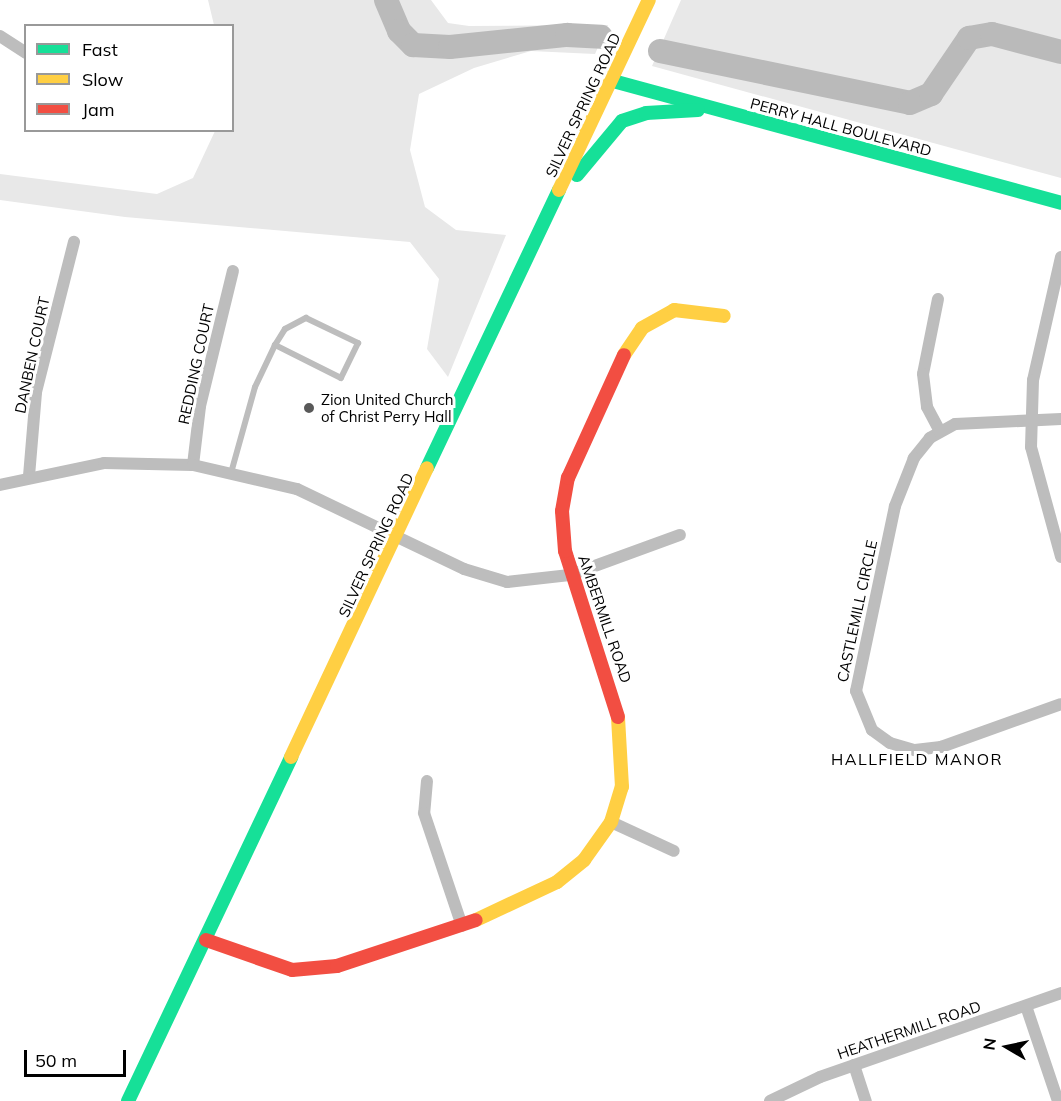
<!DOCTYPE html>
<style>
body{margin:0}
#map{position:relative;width:1061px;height:1101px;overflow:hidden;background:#fff;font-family:Mulish,sans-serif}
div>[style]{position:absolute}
.green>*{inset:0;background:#e8e8e8}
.river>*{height:24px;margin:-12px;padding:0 12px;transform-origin:12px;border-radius:12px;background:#bababa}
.lane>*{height:6px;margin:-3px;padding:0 3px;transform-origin:3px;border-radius:3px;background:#bdbdbd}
.street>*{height:12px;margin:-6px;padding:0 6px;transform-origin:6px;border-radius:6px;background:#bdbdbd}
.fast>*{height:14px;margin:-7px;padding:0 7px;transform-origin:7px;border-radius:7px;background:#16e098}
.slow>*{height:14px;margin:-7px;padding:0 7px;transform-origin:7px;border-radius:7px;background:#ffcf43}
.jam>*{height:14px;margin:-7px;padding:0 7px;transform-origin:7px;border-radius:7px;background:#f24e42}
.dots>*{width:16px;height:16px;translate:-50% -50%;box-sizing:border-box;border:3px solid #fff;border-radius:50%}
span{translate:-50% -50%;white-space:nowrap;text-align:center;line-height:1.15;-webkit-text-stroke:6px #fff;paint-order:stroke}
.street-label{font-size:15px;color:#000}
.poi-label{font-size:15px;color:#000}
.left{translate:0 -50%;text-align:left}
.neighbourhood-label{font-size:16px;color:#000;letter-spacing:1.5px}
.legend{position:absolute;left:24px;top:24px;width:210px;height:108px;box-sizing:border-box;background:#fff;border:2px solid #999;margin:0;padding:8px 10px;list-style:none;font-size:18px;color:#000}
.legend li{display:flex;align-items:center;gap:12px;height:30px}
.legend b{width:30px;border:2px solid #999}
.north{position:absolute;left:977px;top:1017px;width:60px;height:60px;-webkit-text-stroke:4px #fff;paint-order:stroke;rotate:279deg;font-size:16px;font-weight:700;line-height:24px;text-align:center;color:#000}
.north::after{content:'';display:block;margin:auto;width:21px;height:27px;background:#000;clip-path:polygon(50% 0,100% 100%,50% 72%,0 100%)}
.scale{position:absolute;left:24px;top:1050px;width:102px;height:27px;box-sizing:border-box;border:3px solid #000;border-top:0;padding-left:8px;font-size:18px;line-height:21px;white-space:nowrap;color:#000;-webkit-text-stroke:4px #fff;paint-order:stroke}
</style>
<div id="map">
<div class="green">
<div style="clip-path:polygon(208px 0,431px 0,448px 23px,469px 26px,608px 25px,595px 54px,531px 51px,474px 68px,419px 94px,410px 150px,425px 207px,456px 230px,506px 235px,448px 377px,427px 349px,439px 279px,410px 242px,125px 217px,0 200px,0 174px,157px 194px,193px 178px,215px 131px,232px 130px,232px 26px,214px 25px)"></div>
<div style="clip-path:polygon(681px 0,1061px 0,1061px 178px,652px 66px)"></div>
</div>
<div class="river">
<div style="left:386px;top:0;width:34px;rotate:67deg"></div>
<div style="left:399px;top:31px;width:20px;rotate:45deg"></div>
<div style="left:413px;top:45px;width:37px;rotate:3deg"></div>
<div style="left:450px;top:47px;width:118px;rotate:-5.9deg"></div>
<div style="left:567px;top:35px;width:34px;rotate:3deg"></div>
<div style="left:660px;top:51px;width:255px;rotate:11.7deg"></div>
<div style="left:910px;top:103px;width:23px;rotate:-23deg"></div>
<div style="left:931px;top:94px;width:68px;rotate:-55.8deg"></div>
<div style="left:969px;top:38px;width:23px;rotate:-10deg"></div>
<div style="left:992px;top:34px;width:71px;rotate:14.6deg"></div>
</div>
<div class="lane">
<div style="left:231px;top:473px;width:89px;rotate:-74.4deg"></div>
<div style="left:255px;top:387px;width:47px;rotate:-64.5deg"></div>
<div style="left:275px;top:345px;width:19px;rotate:-58deg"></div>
<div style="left:285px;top:329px;width:24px;rotate:-28deg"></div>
<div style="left:306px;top:318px;width:58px;rotate:25.7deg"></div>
<div style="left:358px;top:343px;width:39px;rotate:116deg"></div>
<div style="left:341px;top:378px;width:74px;rotate:-153.4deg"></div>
</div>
<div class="street">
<div style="left:0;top:36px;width:31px;rotate:33deg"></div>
<div style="left:1061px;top:257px;width:126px;rotate:102.8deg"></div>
<div style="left:1033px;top:380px;width:67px;rotate:91.7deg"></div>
<div style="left:1031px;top:447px;width:114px;rotate:74.7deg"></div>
<div style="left:938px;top:299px;width:76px;rotate:101.3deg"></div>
<div style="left:923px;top:374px;width:33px;rotate:83deg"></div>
<div style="left:927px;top:407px;width:27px;rotate:62deg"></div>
<div style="left:1061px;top:419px;width:106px;rotate:177.3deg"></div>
<div style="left:955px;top:424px;width:29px;rotate:151deg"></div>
<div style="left:930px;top:438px;width:26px;rotate:129deg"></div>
<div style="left:914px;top:458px;width:52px;rotate:111.6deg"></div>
<div style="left:895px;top:506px;width:189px;rotate:101.9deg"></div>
<div style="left:856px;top:691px;width:42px;rotate:67.7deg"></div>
<div style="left:872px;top:730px;width:22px;rotate:36deg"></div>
<div style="left:890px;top:743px;width:26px;rotate:16deg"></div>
<div style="left:915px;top:750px;width:26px;rotate:-7deg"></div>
<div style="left:941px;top:747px;width:127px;rotate:-19.7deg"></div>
<div style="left:193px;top:465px;width:59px;rotate:-83.2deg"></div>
<div style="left:200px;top:406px;width:139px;rotate:-76.3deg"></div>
<div style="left:29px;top:476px;width:84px;rotate:-85.2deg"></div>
<div style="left:36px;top:392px;width:155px;rotate:-75.8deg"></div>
<div style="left:0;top:485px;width:106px;rotate:-11.9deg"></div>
<div style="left:104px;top:463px;width:89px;rotate:1.3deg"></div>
<div style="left:193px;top:465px;width:107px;rotate:13deg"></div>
<div style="left:297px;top:489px;width:185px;rotate:25.6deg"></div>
<div style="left:464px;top:569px;width:45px;rotate:16.8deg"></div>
<div style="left:507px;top:582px;width:63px;rotate:-6.3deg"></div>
<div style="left:570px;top:575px;width:117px;rotate:-20deg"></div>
<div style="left:427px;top:781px;width:32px;rotate:95deg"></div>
<div style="left:424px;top:813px;width:119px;rotate:71.4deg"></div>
<div style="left:611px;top:822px;width:69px;rotate:24.7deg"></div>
<div style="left:1026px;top:1006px;width:100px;rotate:71.4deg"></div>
<div style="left:854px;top:1065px;width:38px;rotate:72deg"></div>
<div style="left:770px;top:1101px;width:55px;rotate:-25.6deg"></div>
<div style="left:820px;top:1077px;width:255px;rotate:-19.2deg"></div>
</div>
<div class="fast">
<div style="left:613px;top:81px;width:464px;rotate:15.2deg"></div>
<div style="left:577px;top:175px;width:70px;rotate:-50.2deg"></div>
<div style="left:622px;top:121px;width:25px;rotate:-18deg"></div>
<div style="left:646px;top:113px;width:52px;rotate:-3.3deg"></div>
<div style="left:427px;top:468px;width:308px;rotate:-64.6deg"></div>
<div style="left:128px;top:1101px;width:381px;rotate:-64.6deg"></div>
</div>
<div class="slow">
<div style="left:559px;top:190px;width:210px;rotate:-64.7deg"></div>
<div style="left:624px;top:355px;width:32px;rotate:-56deg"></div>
<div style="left:642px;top:328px;width:37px;rotate:-29deg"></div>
<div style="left:674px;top:310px;width:50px;rotate:6.8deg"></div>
<div style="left:291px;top:757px;width:319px;rotate:-64.8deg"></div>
<div style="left:476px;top:920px;width:89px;rotate:-25.1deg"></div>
<div style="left:557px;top:882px;width:35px;rotate:-39deg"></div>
<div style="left:584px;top:860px;width:47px;rotate:-54.6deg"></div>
<div style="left:611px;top:822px;width:37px;rotate:-73deg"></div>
<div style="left:622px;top:787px;width:70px;rotate:-93.3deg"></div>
</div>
<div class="jam">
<div style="left:618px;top:717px;width:174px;rotate:-107.7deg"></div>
<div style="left:565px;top:551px;width:40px;rotate:-94.3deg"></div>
<div style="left:562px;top:511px;width:34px;rotate:-80deg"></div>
<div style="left:568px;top:478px;width:135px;rotate:-65.5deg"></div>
<div style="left:206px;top:940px;width:91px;rotate:19.2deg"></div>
<div style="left:292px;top:970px;width:45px;rotate:-5.1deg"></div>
<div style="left:337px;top:966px;width:146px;rotate:-18.3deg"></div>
</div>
<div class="dots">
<div style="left:309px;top:408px;background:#595959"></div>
</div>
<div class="street-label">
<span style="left:583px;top:105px;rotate:-65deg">SILVER SPRING ROAD</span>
<span style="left:841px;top:127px;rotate:15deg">PERRY HALL BOULEVARD</span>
<span style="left:32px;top:355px;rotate:-78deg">DANBEN COURT</span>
<span style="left:196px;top:364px;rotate:-78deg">REDDING COURT</span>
<span style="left:376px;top:545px;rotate:-65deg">SILVER SPRING ROAD</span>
<span style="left:857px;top:611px;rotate:-78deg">CASTLEMILL CIRCLE</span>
<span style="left:605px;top:619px;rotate:71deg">AMBERMILL ROAD</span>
<span style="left:909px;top:1030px;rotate:-19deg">HEATHERMILL ROAD</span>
</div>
<div class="poi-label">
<span class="left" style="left:321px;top:408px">Zion United Church<br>of Christ Perry Hall</span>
</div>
<div class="neighbourhood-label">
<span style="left:917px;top:759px">HALLFIELD MANOR</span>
</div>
<ul class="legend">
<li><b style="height:8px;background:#16e098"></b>Fast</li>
<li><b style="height:8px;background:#ffcf43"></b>Slow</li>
<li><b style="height:8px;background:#f24e42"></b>Jam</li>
</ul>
<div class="north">N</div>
<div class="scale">50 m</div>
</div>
